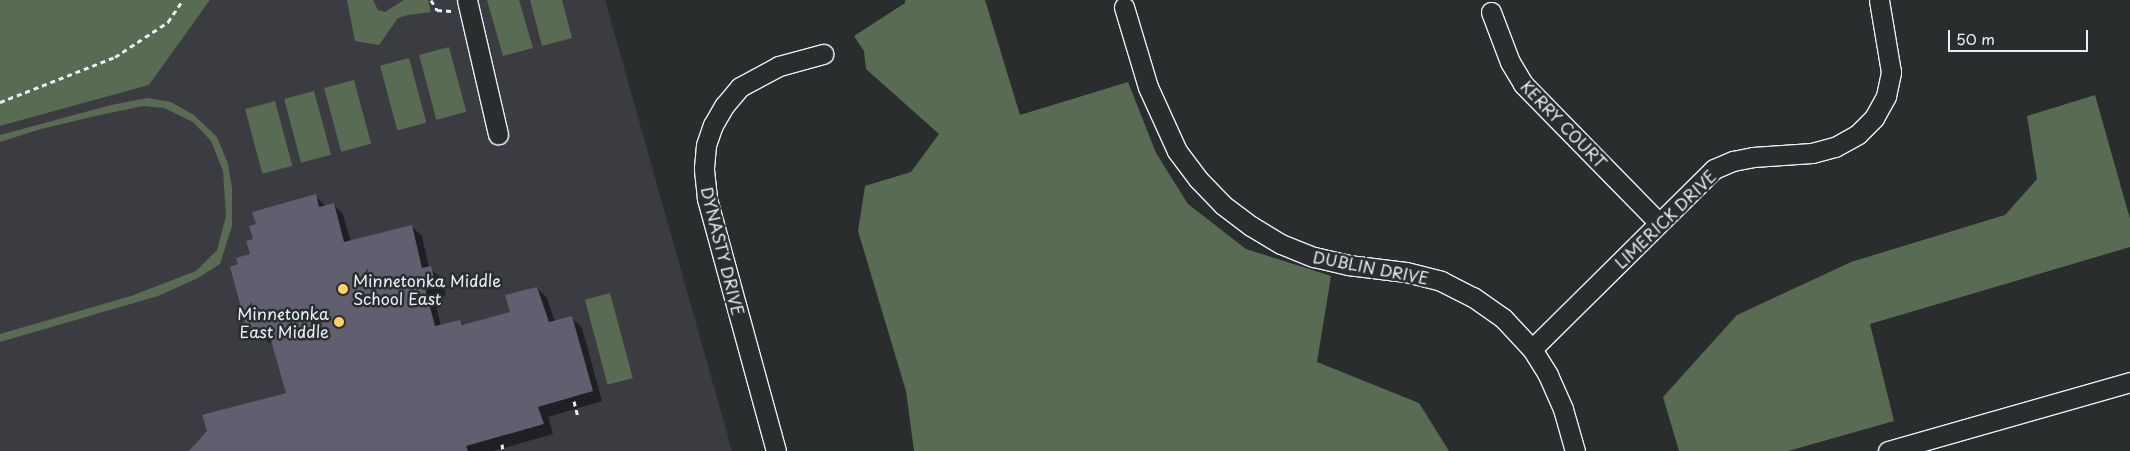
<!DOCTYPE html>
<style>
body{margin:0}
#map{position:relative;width:2130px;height:451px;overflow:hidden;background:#2a2d2e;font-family:"Playpen Sans",sans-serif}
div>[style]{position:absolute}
.built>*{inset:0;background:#3a3c42}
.green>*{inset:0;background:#5a6b53;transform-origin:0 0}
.shadow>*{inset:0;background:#0007}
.building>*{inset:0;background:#605e6f}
.path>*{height:3px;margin-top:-1.5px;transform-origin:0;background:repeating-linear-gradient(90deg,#e8f1f8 0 5px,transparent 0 9px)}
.roads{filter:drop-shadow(1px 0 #e8f1f8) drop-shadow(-1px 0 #e8f1f8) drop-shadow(0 1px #e8f1f8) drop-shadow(0 -1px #e8f1f8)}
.minor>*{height:19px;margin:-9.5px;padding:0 9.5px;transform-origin:9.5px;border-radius:9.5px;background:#2a2d2e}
.dots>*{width:14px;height:14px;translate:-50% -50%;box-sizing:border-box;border:2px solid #2a2d2e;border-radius:50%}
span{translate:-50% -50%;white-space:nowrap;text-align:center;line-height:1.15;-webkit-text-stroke:5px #2a2d2e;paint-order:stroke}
.street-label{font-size:16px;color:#e8f1f8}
.poi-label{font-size:16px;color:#e8f1f8}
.left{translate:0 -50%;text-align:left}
.right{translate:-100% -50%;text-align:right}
.scale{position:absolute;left:1948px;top:30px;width:140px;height:22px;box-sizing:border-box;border:2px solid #e8f1f8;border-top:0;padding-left:6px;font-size:15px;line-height:18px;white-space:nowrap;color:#e8f1f8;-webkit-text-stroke:4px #2a2d2e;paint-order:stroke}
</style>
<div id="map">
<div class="built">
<div style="clip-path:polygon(210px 0,605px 0,732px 451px,0 451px,0 126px,149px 85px)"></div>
</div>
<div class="green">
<div style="clip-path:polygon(0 0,210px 0,149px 85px,0 126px)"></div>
<div style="clip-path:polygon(347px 0,373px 0,378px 10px,385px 12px,404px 0,428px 0,431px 12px,408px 15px,398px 18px,379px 45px,355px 41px)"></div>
<div style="clip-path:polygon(487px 0,519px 0,533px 48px,503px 56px)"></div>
<div style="clip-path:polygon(530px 0,562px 0,572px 38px,542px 46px)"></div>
<div style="clip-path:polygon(905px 0,985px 0,1020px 115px,1128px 82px,1156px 153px,1188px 204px,1246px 249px,1331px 276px,1317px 362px,1419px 403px,1449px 451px,914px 451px,906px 391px,858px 231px,865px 186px,911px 172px,939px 134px,866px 69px,864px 51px,854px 36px,905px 3px)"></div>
<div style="left:449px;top:47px;width:67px;height:31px;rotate:75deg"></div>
<div style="left:409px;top:58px;width:67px;height:30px;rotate:75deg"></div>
<div style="left:354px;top:80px;width:66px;height:31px;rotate:75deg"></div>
<div style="left:314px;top:91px;width:66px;height:31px;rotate:75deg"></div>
<div style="clip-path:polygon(2095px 95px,2130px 219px,2130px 247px,1870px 324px,1894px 421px,1788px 451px,1679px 451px,1663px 397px,1737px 315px,1851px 262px,2005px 215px,2037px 179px,2027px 116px)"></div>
<div style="clip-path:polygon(147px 98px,171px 102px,194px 115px,217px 137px,228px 164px,232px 188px,232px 226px,220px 264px,198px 278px,158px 296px,0 342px,0 334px,131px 296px,196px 271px,217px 250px,226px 216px,223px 171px,211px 141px,193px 122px,164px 108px,144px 106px,104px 114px,41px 129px,0 142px,0 135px,111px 105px)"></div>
<div style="left:275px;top:101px;width:67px;height:31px;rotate:75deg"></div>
<div style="left:610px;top:293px;width:88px;height:26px;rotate:75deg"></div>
</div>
<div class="shadow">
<div style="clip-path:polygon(315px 196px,326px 206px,333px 204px,343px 214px,351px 242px,411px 226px,422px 236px,429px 268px,441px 278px,446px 295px,434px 298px,441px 326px,460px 321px,464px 325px,512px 313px,537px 288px,547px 298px,555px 322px,571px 317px,582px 328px,602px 401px,548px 417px,553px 434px,493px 451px,191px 451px,287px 394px,273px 342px,269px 343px,263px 337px,258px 339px,248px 328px,239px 265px,252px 255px,254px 240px)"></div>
</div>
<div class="building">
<div style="clip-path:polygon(316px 194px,319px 207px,334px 203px,344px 242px,412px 225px,422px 268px,431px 266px,436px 285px,425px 288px,435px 326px,460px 320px,462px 325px,510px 312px,505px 295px,537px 287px,549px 322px,572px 316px,593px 391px,538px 407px,544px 424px,466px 446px,468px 451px,189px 451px,207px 431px,202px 415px,286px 393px,270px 337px,267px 338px,265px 332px,258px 334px,256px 327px,247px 329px,230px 267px,238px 264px,236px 258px,250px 254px,246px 241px,253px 239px,249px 226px,256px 224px,252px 212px)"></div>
</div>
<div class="path">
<div style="left:431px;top:0;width:12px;rotate:59deg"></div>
<div style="left:437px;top:10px;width:14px;rotate:4deg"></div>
<div style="left:0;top:102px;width:123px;rotate:-21.4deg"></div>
<div style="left:115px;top:57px;width:64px;rotate:-33.4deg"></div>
<div style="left:168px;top:22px;width:27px;rotate:-56deg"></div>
<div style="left:574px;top:401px;width:16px;rotate:76deg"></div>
<div style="left:502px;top:444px;width:7px;rotate:82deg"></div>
</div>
<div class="roads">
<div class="minor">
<div style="left:467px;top:0;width:138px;rotate:77deg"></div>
<div style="left:1124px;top:7px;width:84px;rotate:73.3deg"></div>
<div style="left:1148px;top:87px;width:70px;rotate:65.6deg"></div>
<div style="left:1177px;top:151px;width:35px;rotate:53deg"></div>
<div style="left:1198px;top:179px;width:36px;rotate:46deg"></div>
<div style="left:1223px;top:205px;width:35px;rotate:37deg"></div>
<div style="left:1251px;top:226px;width:35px;rotate:31deg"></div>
<div style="left:1281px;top:244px;width:35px;rotate:22deg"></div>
<div style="left:1314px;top:257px;width:35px;rotate:13deg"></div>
<div style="left:1348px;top:265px;width:58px;rotate:6.9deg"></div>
<div style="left:1406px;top:272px;width:36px;rotate:14deg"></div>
<div style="left:1441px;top:281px;width:36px;rotate:27deg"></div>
<div style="left:1473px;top:297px;width:37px;rotate:35deg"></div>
<div style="left:1503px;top:318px;width:42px;rotate:46.9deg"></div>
<div style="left:1532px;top:349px;width:31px;rotate:58deg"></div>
<div style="left:1548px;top:375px;width:37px;rotate:66deg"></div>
<div style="left:1563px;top:409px;width:44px;rotate:74.1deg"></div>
<div style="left:1491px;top:12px;width:53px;rotate:69.2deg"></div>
<div style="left:1510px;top:62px;width:26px;rotate:59deg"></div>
<div style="left:1523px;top:84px;width:194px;rotate:45.6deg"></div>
<div style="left:1532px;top:349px;width:256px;rotate:-44.7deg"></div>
<div style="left:1714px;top:169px;width:21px;rotate:-23deg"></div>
<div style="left:1733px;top:161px;width:20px;rotate:-11deg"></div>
<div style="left:1753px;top:157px;width:59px;rotate:-3.9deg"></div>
<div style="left:1812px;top:153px;width:24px;rotate:-15deg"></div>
<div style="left:1835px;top:147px;width:26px;rotate:-29deg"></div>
<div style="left:1858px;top:134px;width:23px;rotate:-45deg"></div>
<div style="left:1874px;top:118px;width:25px;rotate:-61deg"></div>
<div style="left:1886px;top:96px;width:25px;rotate:-78deg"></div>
<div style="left:1891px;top:72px;width:73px;rotate:-99.5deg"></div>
<div style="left:776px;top:451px;width:262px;rotate:-105.3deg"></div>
<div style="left:707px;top:198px;width:30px;rotate:-96deg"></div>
<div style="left:704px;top:168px;width:23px;rotate:-85deg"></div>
<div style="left:706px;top:145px;width:21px;rotate:-71deg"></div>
<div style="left:713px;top:125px;width:22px;rotate:-60deg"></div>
<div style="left:724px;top:106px;width:25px;rotate:-50deg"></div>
<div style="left:740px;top:87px;width:44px;rotate:-28.3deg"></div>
<div style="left:779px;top:66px;width:46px;rotate:-15.3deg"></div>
<div style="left:1888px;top:451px;width:252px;rotate:-15.9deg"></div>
</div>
</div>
<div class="dots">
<div style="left:343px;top:289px;background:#ffd166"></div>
<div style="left:339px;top:322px;background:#ffd166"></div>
</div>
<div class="street-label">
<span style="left:1564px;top:124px;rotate:46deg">KERRY COURT</span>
<span style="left:1665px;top:219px;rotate:-44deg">LIMERICK DRIVE</span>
<span style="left:723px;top:251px;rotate:76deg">DYNASTY DRIVE</span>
<span style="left:1371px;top:267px;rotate:11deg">DUBLIN DRIVE</span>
</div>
<div class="poi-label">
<span class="left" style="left:353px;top:289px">Minnetonka Middle<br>School East</span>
<span class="right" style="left:329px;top:322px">Minnetonka<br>East Middle</span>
</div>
<div class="scale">50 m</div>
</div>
